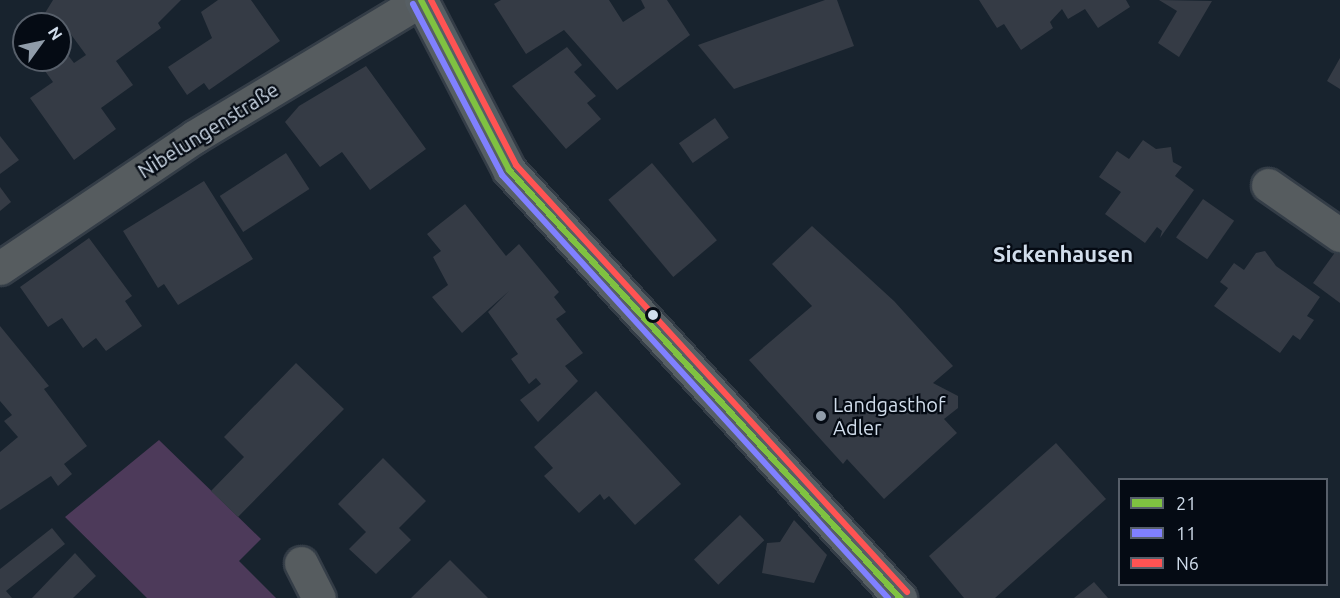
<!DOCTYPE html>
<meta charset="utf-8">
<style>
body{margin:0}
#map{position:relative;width:1340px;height:598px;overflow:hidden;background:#18232e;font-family:Ubuntu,sans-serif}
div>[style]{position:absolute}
.green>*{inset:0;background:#4d3a5a}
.building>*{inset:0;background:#353b45;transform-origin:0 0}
.roads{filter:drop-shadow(2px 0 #343d47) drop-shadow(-2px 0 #343d47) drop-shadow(0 2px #343d47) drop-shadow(0 -2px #343d47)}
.street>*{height:33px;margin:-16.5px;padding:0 16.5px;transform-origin:16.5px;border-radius:16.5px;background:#565c5f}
.secondary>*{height:33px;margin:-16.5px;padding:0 16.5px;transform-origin:16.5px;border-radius:16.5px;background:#575f64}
.bus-1>*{height:6px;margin:-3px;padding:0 3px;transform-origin:3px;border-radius:3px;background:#7fc241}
.bus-2>*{height:6px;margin:-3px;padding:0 3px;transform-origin:3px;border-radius:3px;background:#8080ff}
.bus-3>*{height:6px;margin:-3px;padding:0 3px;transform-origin:3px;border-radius:3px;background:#ff5353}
.dots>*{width:16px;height:16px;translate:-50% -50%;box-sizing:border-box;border:3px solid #050b14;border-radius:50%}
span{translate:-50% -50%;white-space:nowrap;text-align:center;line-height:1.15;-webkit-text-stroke:4.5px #050b14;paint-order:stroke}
.street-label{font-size:20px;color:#d1ddeb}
.poi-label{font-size:20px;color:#d1ddeb}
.left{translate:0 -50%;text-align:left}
.quarter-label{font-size:22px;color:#d1ddeb;font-weight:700}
.legend{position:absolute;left:1118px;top:478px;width:210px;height:108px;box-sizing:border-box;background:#050b14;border:2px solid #575f6a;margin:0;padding:8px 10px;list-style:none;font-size:18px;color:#d1ddeb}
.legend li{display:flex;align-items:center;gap:12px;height:30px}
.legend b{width:30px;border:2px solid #575f6a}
.north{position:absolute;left:12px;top:12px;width:60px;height:60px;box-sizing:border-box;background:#050b14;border:2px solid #575f6a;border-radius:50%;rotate:57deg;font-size:16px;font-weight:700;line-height:24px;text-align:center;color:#d1ddeb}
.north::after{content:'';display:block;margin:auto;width:21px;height:27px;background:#909ca9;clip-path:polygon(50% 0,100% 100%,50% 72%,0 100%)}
</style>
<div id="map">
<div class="green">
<div style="clip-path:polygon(159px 440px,261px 539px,239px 561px,276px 598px,147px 598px,65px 517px)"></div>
</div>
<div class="building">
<div style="clip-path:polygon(53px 0,181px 0,158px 23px,161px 28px,116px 61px,133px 85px,101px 108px,116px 129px,74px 160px,30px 98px,53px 82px,45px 71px,67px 54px,74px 63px,86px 55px,67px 29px,60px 31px,60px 24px,52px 24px,45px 13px)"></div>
<div style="clip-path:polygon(218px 0,251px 0,280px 41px,209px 90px,204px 83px,187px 95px,168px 67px,212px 38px,201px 12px)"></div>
<div style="clip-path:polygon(501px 0,609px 0,623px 22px,645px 8px,641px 0,667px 0,690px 35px,617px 90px,564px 30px,526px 54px,494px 4px)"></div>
<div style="clip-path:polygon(825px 0,837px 0,854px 46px,734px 89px,698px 45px)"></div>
<div style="clip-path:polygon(979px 0,1126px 0,1130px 7px,1098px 28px,1085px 9px,1068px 19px,1062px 9px,1050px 22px,1053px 28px,1021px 50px,1004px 24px,997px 28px)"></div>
<div style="clip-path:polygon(1159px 0,1212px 1px,1179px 57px,1158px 43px,1177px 11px)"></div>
<div style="clip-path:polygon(567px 47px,582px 65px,574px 72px,596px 96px,587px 103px,601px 119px,566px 149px,512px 86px)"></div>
<div style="clip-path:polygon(1340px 58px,1340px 89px,1327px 81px)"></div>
<div style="clip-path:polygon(366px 66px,426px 149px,370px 190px,342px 152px,320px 167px,285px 122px,299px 106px)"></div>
<div style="left:715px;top:118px;width:24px;height:44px;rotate:55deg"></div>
<div style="clip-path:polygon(0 136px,19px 160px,0 174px)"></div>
<div style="clip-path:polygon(1143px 140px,1156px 149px,1171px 147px,1173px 162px,1182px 167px,1175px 176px,1194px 190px,1160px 238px,1162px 231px,1157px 227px,1145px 243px,1105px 214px,1121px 192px,1099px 177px,1117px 151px,1129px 159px)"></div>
<div style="left:286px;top:153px;width:43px;height:79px;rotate:57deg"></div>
<div style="left:652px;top:163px;width:101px;height:57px;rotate:50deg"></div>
<div style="clip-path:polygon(204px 181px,253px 259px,178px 305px,164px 284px,158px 288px,123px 231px)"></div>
<div style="clip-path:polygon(0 187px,11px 202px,0 211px)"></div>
<div style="left:1203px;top:199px;width:38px;height:47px;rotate:35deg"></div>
<div style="clip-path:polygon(465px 204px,506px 256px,519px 244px,559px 292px,554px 297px,566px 312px,556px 319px,583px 353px,565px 366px,578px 381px,538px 422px,520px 400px,541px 384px,536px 378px,529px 384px,511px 359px,518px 354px,488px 312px,509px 291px,462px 333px,432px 297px,448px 285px,433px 257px,441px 251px,427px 234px)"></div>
<div style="clip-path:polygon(812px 226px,894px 301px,953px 366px,933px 383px,958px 396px,958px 408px,944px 419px,957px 433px,884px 499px,847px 459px,843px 464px,749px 360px,812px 306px,772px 264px)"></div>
<div style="clip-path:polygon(89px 238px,132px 296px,125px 301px,142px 326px,106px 351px,96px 338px,83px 348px,62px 318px,48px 327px,20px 287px)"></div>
<div style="clip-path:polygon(1265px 251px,1276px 266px,1320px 297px,1307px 316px,1314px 320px,1300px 340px,1293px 335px,1280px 353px,1214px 306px,1228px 288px,1220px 282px,1234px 263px,1244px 270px,1256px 253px)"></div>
<div style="clip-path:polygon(1336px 251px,1340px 254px,1340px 303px,1313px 283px)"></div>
<div style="clip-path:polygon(0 326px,49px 386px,44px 389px,87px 446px,64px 464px,72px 474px,58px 486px,51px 476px,0 510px,0 452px,18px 437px,4px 421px,12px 415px,0 401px)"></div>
<div style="clip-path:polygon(296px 363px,344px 409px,238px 517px,211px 491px,244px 457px,224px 437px)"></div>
<div style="clip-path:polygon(596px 391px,681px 484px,635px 525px,609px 496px,604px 500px,600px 494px,579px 513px,544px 476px,553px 468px,534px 447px)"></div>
<div style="clip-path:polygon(1056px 443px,1106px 499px,995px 598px,964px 598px,929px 556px)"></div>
<div style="clip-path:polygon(383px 458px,426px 501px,399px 528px,411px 540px,376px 574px,349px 549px,366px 532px,338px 504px)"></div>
<div style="left:740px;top:515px;width:35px;height:64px;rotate:46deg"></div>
<div style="clip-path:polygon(794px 520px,827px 555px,814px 583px,762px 573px,767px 543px,780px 542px)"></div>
<div style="clip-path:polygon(52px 528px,65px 544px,6px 591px,12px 598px,0 598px,0 569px)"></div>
<div style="clip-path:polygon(75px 553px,96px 576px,73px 598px,32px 598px)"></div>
<div style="clip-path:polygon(450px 560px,488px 598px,411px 598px)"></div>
<div style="clip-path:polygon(1094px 582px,1108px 598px,1074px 598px)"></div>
</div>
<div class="roads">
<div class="street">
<div style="left:1268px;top:185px;width:88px;rotate:34.8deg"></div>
<div style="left:0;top:268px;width:234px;rotate:-34deg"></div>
<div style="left:194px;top:137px;width:265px;rotate:-31.1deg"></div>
<div style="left:301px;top:563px;width:39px;rotate:63deg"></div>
</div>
<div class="secondary">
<div style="left:421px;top:0;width:191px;rotate:62.6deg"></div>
<div style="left:509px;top:170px;width:580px;rotate:47.59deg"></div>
</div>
</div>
<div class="bus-1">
<div style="left:421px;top:0;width:191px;rotate:62.6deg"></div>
<div style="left:509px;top:170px;width:580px;rotate:47.59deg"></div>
</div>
<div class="bus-2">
<div style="left:413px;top:4px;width:193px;rotate:62.5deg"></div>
<div style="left:502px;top:175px;width:573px;rotate:47.62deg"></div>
</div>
<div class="bus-3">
<div style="left:431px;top:0;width:186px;rotate:62.7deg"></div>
<div style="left:516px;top:165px;width:579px;rotate:47.52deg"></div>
</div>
<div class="dots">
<div style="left:653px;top:315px;background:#d1ddeb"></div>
<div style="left:821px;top:416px;background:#909ca9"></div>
</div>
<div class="street-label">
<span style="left:208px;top:130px;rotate:-32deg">Nibelungenstraße</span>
</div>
<div class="poi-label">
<span class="left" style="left:833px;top:416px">Landgasthof<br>Adler</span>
</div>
<div class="quarter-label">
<span style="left:1063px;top:254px">Sickenhausen</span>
</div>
<ul class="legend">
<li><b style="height:8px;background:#7fc241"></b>21</li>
<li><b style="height:8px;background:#8080ff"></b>11</li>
<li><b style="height:8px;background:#ff5353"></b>N6</li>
</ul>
<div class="north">N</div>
</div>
